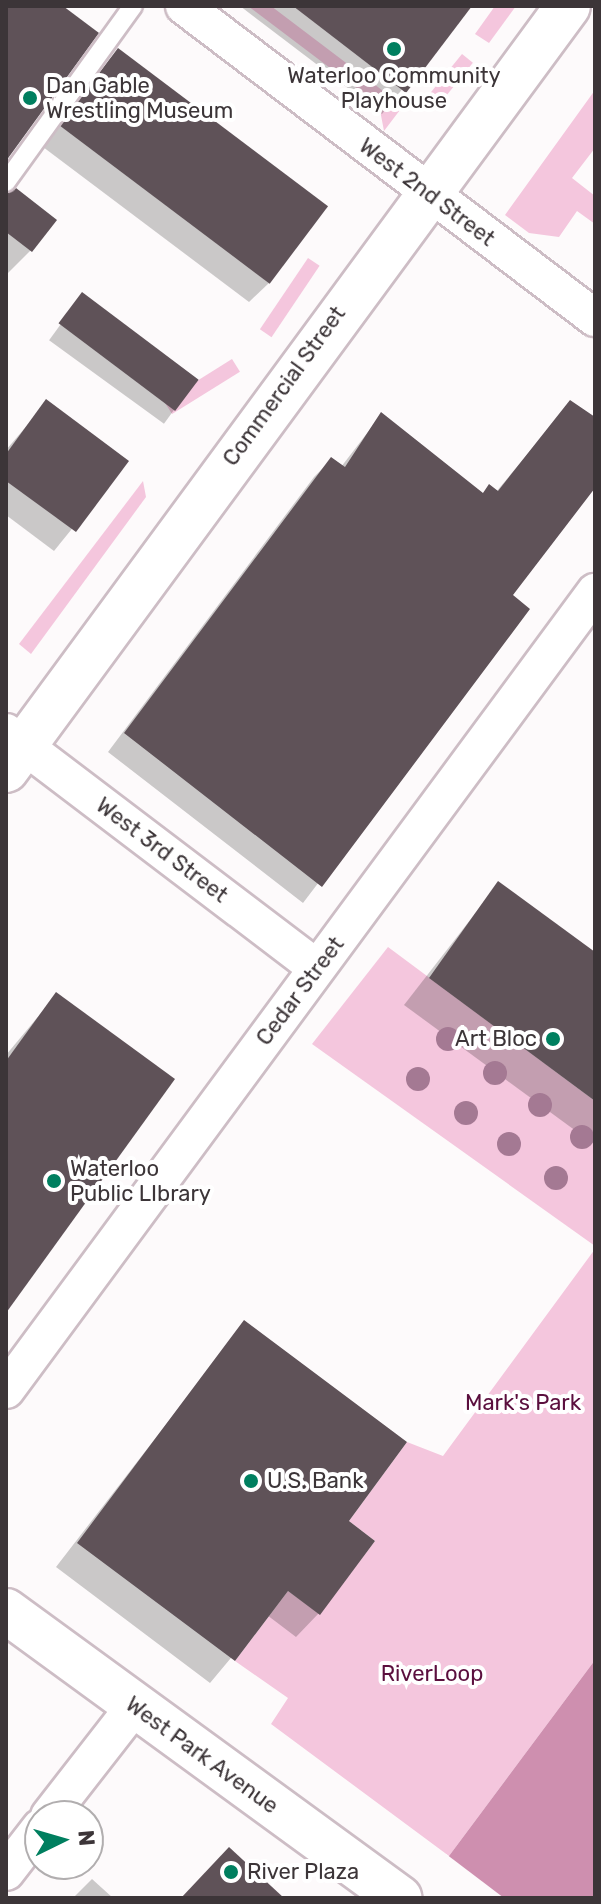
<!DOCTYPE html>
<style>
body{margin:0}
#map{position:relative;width:601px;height:1904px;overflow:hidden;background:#fdfafb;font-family:Rubik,sans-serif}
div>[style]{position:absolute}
.green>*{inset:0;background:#f4c6dd;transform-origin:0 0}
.water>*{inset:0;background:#ce8faf}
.pier>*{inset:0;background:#fdfafb}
.shadow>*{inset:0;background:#0003;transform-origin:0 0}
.building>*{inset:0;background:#5f5258;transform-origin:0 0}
.roads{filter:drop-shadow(2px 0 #cdbdc5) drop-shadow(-2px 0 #cdbdc5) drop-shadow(0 2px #cdbdc5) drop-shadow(0 -2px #cdbdc5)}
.lane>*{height:18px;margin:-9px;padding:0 9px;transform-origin:9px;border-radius:9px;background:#fff}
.street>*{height:36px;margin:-18px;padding:0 18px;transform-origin:18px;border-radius:18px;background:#fff}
.secondary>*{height:44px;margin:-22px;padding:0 22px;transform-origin:22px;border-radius:22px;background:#fff}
.trees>*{width:24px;height:24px;margin:-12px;border-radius:50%;background:#a47993}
.dots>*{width:22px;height:22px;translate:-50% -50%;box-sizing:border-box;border:4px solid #fff;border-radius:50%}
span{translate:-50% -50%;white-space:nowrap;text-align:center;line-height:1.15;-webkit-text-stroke:8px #fff;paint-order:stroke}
.poi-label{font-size:22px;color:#3c3538}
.left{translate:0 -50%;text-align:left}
.right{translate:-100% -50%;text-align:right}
.street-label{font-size:22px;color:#3c3538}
.park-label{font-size:22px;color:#5b0f3e}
.frame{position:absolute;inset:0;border:8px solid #3c3538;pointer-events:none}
.north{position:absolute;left:24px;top:1800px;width:80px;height:80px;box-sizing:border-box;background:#fff;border:2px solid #b1aeaf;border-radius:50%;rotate:85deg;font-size:22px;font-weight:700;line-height:32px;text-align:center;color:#3c3538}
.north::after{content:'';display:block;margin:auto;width:28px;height:36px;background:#007f5f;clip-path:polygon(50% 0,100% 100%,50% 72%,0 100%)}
</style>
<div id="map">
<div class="green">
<div style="clip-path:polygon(248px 6px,271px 6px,403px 106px,384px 131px,379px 105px)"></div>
<div style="clip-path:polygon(495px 6px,516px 6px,489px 43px,475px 34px)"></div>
<div style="left:462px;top:54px;width:14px;height:59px;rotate:39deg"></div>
<div style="clip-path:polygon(595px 90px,595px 148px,572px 178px,595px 196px,595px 224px,577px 211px,559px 237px,529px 233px,505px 215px)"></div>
<div style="left:308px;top:258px;width:14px;height:86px;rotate:34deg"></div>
<div style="left:232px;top:359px;width:15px;height:80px;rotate:58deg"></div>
<div style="clip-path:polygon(143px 481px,146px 497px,31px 654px,19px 644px)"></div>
<div style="clip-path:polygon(388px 947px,595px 1101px,595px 1246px,312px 1044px)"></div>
<div style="clip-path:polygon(595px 1249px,595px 1660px,449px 1856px,271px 1724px,288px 1698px,235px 1661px,288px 1591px,320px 1614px,375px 1541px,349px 1521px,407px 1442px,443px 1456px)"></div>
</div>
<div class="water">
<div style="clip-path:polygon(595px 1660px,595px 1898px,410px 1898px,449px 1856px)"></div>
</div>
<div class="pier">
<div style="clip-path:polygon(446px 1854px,504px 1898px,406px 1898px)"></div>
</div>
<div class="shadow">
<div style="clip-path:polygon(240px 6px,470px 6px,382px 114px)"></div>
<div style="clip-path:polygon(118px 50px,269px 283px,249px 302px,43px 147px)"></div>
<div style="clip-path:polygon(16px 191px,31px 250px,8px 273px,6px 193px)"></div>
<div style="left:82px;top:295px;width:142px;height:56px;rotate:36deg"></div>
<div style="clip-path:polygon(47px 402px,126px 462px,54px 551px,6px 515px,6px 450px)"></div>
<div style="clip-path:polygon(570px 403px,595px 419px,595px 484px,511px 596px,527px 609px,303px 903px,108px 752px,314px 477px,331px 460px,341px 467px,381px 415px,482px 494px,489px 487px,496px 492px)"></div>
<div style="clip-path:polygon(498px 884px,595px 954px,595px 1145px,404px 1005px)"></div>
<div style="clip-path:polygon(56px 995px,6px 1304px,6px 1055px)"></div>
<div style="clip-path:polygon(245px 1322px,319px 1613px,296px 1637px,267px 1615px,210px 1683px,56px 1567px)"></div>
<div style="clip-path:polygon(92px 1879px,113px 1898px,73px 1898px)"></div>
</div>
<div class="building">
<div style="clip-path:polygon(6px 6px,63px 6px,99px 33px,6px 161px)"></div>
<div style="clip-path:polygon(293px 6px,472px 6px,406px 93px)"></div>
<div style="left:118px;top:48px;width:263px;height:97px;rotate:37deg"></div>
<div style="clip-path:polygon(16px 188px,57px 220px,32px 252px,6px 232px,6px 194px)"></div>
<div style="left:82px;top:292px;width:146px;height:39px;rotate:37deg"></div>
<div style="clip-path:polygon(46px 399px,129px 461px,76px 532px,6px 481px,6px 454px)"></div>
<div style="clip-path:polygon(570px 400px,595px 417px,595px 488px,513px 595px,530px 609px,322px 887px,124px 733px,331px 457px,345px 467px,381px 412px,483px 493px,489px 484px,498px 491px)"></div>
<div style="clip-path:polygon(498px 881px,595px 952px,595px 1101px,429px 978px)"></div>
<div style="clip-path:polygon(56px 992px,175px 1079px,6px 1313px,6px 1061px)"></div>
<div style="clip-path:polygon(244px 1320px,407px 1442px,349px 1521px,375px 1541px,320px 1615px,288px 1591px,235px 1661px,77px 1543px)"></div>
<div style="clip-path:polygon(229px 1847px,284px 1898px,181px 1898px)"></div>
</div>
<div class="roads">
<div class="lane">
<div style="left:6px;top:182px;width:217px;rotate:-54.2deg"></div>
</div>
<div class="street">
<div style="left:184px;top:6px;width:516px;rotate:37.2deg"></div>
<div style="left:6px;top:732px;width:390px;rotate:37.2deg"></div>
<div style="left:6px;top:1390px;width:992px;rotate:-53.57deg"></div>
<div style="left:49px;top:1816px;width:138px;rotate:-52.1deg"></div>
<div style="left:6px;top:1872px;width:56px;rotate:-52.3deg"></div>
</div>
<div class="secondary">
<div style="left:6px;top:770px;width:948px;rotate:-53.66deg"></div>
<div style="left:6px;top:1611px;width:487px;rotate:36.1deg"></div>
</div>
</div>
<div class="trees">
<div style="left:448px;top:1039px"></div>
<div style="left:495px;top:1073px"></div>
<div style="left:418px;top:1079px"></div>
<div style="left:540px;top:1105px"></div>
<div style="left:466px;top:1113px"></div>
<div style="left:582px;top:1137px"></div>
<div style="left:509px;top:1144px"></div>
<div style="left:556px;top:1178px"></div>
</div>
<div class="dots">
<div style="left:394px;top:49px;background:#007f5f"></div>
<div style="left:30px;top:98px;background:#007f5f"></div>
<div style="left:553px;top:1039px;background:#007f5f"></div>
<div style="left:54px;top:1181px;background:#007f5f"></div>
<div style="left:251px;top:1481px;background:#007f5f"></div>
<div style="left:231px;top:1872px;background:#007f5f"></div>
</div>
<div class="poi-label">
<span style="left:394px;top:88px">Waterloo Community<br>Playhouse</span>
<span class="left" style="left:46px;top:98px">Dan Gable<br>Wrestling Museum</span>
<span class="right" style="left:537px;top:1039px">Art Bloc</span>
<span class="left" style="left:70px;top:1181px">Waterloo<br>Public LIbrary</span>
<span class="left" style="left:267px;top:1481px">U.S. Bank</span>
<span class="left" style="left:247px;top:1872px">River Plaza</span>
</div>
<div class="street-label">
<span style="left:427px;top:192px;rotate:37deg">West 2nd Street</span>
<span style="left:284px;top:386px;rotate:-54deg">Commercial Street</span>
<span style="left:162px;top:850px;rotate:37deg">West 3rd Street</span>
<span style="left:300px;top:991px;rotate:-53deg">Cedar Street</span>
<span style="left:202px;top:1755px;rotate:36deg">West Park Avenue</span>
</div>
<div class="park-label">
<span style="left:523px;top:1403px">Mark's Park</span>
<span style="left:432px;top:1674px">RiverLoop</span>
</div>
<div class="frame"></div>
<div class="north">N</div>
</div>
